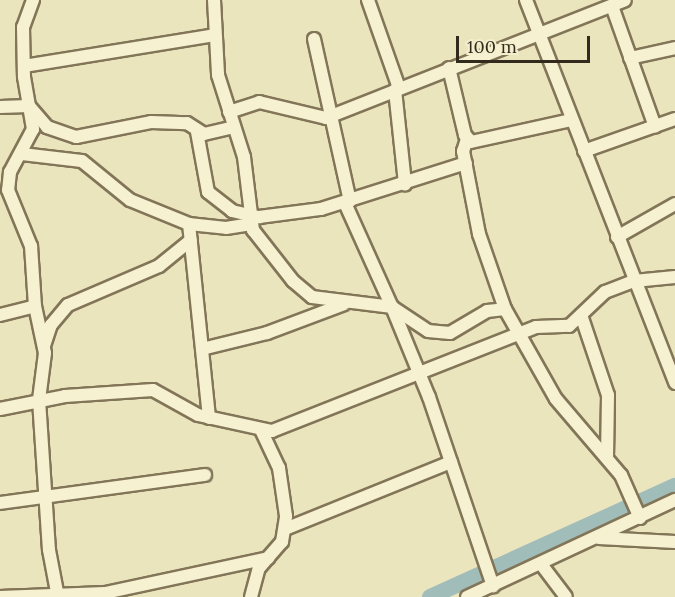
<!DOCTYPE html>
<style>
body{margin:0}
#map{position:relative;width:675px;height:597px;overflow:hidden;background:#ebe5be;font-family:Lora,serif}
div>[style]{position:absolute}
.river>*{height:16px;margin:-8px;padding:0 8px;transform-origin:8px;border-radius:8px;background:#a1bdb9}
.roads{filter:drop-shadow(2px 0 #827558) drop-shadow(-2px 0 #827558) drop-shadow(0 2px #827558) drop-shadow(0 -2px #827558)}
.minor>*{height:12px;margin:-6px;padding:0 6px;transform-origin:6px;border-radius:6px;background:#f6f1d1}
span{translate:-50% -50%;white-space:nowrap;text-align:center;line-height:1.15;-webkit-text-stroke:5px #f3eecd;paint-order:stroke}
.scale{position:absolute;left:456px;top:36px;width:134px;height:27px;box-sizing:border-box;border:3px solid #322a1c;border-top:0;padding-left:8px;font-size:18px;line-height:21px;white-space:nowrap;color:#322a1c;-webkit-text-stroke:4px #f3eecd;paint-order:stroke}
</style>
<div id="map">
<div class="river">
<div style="left:430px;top:597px;width:269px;rotate:-24.4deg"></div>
</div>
<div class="roads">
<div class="minor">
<div style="left:33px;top:0;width:29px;rotate:110deg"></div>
<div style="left:23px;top:27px;width:50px;rotate:88.9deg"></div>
<div style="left:24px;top:77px;width:53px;rotate:80.2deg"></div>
<div style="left:33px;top:129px;width:49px;rotate:118.1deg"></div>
<div style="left:10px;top:172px;width:18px;rotate:96deg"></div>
<div style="left:8px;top:190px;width:61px;rotate:67.7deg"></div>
<div style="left:31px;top:246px;width:60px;rotate:86.2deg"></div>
<div style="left:35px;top:306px;width:48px;rotate:78deg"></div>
<div style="left:45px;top:353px;width:47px;rotate:97.3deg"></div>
<div style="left:39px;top:400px;width:150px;rotate:86.2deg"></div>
<div style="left:49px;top:550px;width:48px;rotate:79.2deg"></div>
<div style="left:214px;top:0;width:75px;rotate:86.9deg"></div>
<div style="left:218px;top:75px;width:86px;rotate:72.4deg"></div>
<div style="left:244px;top:157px;width:74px;rotate:83deg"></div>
<div style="left:253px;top:230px;width:65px;rotate:51.9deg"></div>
<div style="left:293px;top:281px;width:25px;rotate:40deg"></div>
<div style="left:312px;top:297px;width:81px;rotate:7.1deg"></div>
<div style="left:392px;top:307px;width:97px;rotate:67.7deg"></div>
<div style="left:429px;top:397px;width:200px;rotate:71.3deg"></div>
<div style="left:368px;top:0;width:93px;rotate:70.6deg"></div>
<div style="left:526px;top:0;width:411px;rotate:68.7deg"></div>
<div style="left:612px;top:6px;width:128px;rotate:70.4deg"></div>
<div style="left:314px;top:39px;width:166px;rotate:77.5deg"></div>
<div style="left:630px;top:58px;width:46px;rotate:-12.5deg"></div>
<div style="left:24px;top:66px;width:193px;rotate:-9.2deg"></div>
<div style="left:449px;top:68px;width:69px;rotate:76.6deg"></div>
<div style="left:465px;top:135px;width:9px;rotate:49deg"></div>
<div style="left:471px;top:142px;width:102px;rotate:-12.4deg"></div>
<div style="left:395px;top:90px;width:95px;rotate:83.9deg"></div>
<div style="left:0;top:107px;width:29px;rotate:-2deg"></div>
<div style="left:29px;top:106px;width:28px;rotate:49deg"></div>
<div style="left:47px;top:127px;width:31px;rotate:19deg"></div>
<div style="left:76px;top:137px;width:76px;rotate:-11.3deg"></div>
<div style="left:151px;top:122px;width:36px;rotate:2deg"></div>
<div style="left:187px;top:123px;width:20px;rotate:33deg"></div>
<div style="left:204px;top:134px;width:31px;rotate:-13deg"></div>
<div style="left:229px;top:112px;width:32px;rotate:-18deg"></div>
<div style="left:259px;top:102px;width:69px;rotate:13.4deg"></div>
<div style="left:326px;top:118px;width:321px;rotate:-21.5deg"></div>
<div style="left:197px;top:132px;width:61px;rotate:79.6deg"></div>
<div style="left:208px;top:192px;width:31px;rotate:38deg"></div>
<div style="left:232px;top:211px;width:28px;rotate:13deg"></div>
<div style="left:259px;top:217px;width:63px;rotate:-7.4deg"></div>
<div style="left:321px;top:209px;width:152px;rotate:-17.6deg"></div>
<div style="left:467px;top:139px;width:13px;rotate:108deg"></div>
<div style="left:463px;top:151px;width:85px;rotate:79.1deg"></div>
<div style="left:479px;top:234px;width:79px;rotate:70.9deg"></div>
<div style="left:505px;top:309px;width:103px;rotate:60.5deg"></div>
<div style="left:556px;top:399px;width:100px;rotate:49.5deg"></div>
<div style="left:621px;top:475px;width:47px;rotate:66.2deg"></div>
<div style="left:584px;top:151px;width:96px;rotate:-19.4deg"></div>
<div style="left:22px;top:154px;width:60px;rotate:6.7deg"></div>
<div style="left:82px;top:161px;width:62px;rotate:39.1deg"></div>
<div style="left:130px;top:200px;width:64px;rotate:22.1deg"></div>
<div style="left:189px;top:224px;width:37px;rotate:6deg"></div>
<div style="left:226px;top:228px;width:24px;rotate:-9deg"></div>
<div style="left:345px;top:203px;width:114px;rotate:65.7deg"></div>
<div style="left:392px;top:307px;width:43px;rotate:33.7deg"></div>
<div style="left:428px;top:331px;width:22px;rotate:5deg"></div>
<div style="left:450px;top:333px;width:43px;rotate:-30.7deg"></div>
<div style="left:487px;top:311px;width:18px;rotate:-6deg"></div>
<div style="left:189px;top:224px;width:195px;rotate:84.1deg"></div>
<div style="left:617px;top:237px;width:67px;rotate:-29.6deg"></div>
<div style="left:0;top:315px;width:36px;rotate:-14deg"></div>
<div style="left:581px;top:315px;width:84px;rotate:71.4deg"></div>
<div style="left:608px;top:395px;width:61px;rotate:90.9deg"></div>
<div style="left:44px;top:346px;width:22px;rotate:-72deg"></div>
<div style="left:51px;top:325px;width:26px;rotate:-50deg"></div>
<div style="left:68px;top:305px;width:99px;rotate:-23.2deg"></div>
<div style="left:159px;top:266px;width:41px;rotate:-39.1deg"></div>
<div style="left:202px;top:349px;width:67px;rotate:-13.8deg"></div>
<div style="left:267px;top:333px;width:82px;rotate:-20.6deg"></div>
<div style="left:0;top:409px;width:66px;rotate:-11.3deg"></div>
<div style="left:65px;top:396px;width:88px;rotate:-3.9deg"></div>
<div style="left:153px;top:390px;width:51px;rotate:29.1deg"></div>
<div style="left:198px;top:415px;width:76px;rotate:12.2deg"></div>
<div style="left:272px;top:431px;width:284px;rotate:-21.5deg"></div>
<div style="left:536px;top:327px;width:33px;rotate:-2deg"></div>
<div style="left:569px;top:326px;width:50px;rotate:-43.4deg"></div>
<div style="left:605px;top:292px;width:31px;rotate:-21deg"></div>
<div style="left:634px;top:281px;width:41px;rotate:-5.6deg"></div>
<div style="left:0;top:503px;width:207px;rotate:-7.8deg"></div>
<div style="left:285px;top:529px;width:179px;rotate:-22deg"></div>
<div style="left:599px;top:538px;width:76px;rotate:3deg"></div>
<div style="left:541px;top:564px;width:41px;rotate:52.9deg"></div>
<div style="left:0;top:597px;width:105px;rotate:-2.2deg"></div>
<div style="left:105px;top:593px;width:167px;rotate:-12.1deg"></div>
<div style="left:251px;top:597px;width:30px;rotate:-75deg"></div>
<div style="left:259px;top:568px;width:35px;rotate:-49deg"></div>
<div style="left:282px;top:542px;width:26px;rotate:-81deg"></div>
<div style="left:286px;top:516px;width:49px;rotate:-98.3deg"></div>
<div style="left:279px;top:468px;width:42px;rotate:-115.3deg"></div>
<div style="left:467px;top:597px;width:230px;rotate:-25deg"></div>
</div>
</div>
<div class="scale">100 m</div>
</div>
